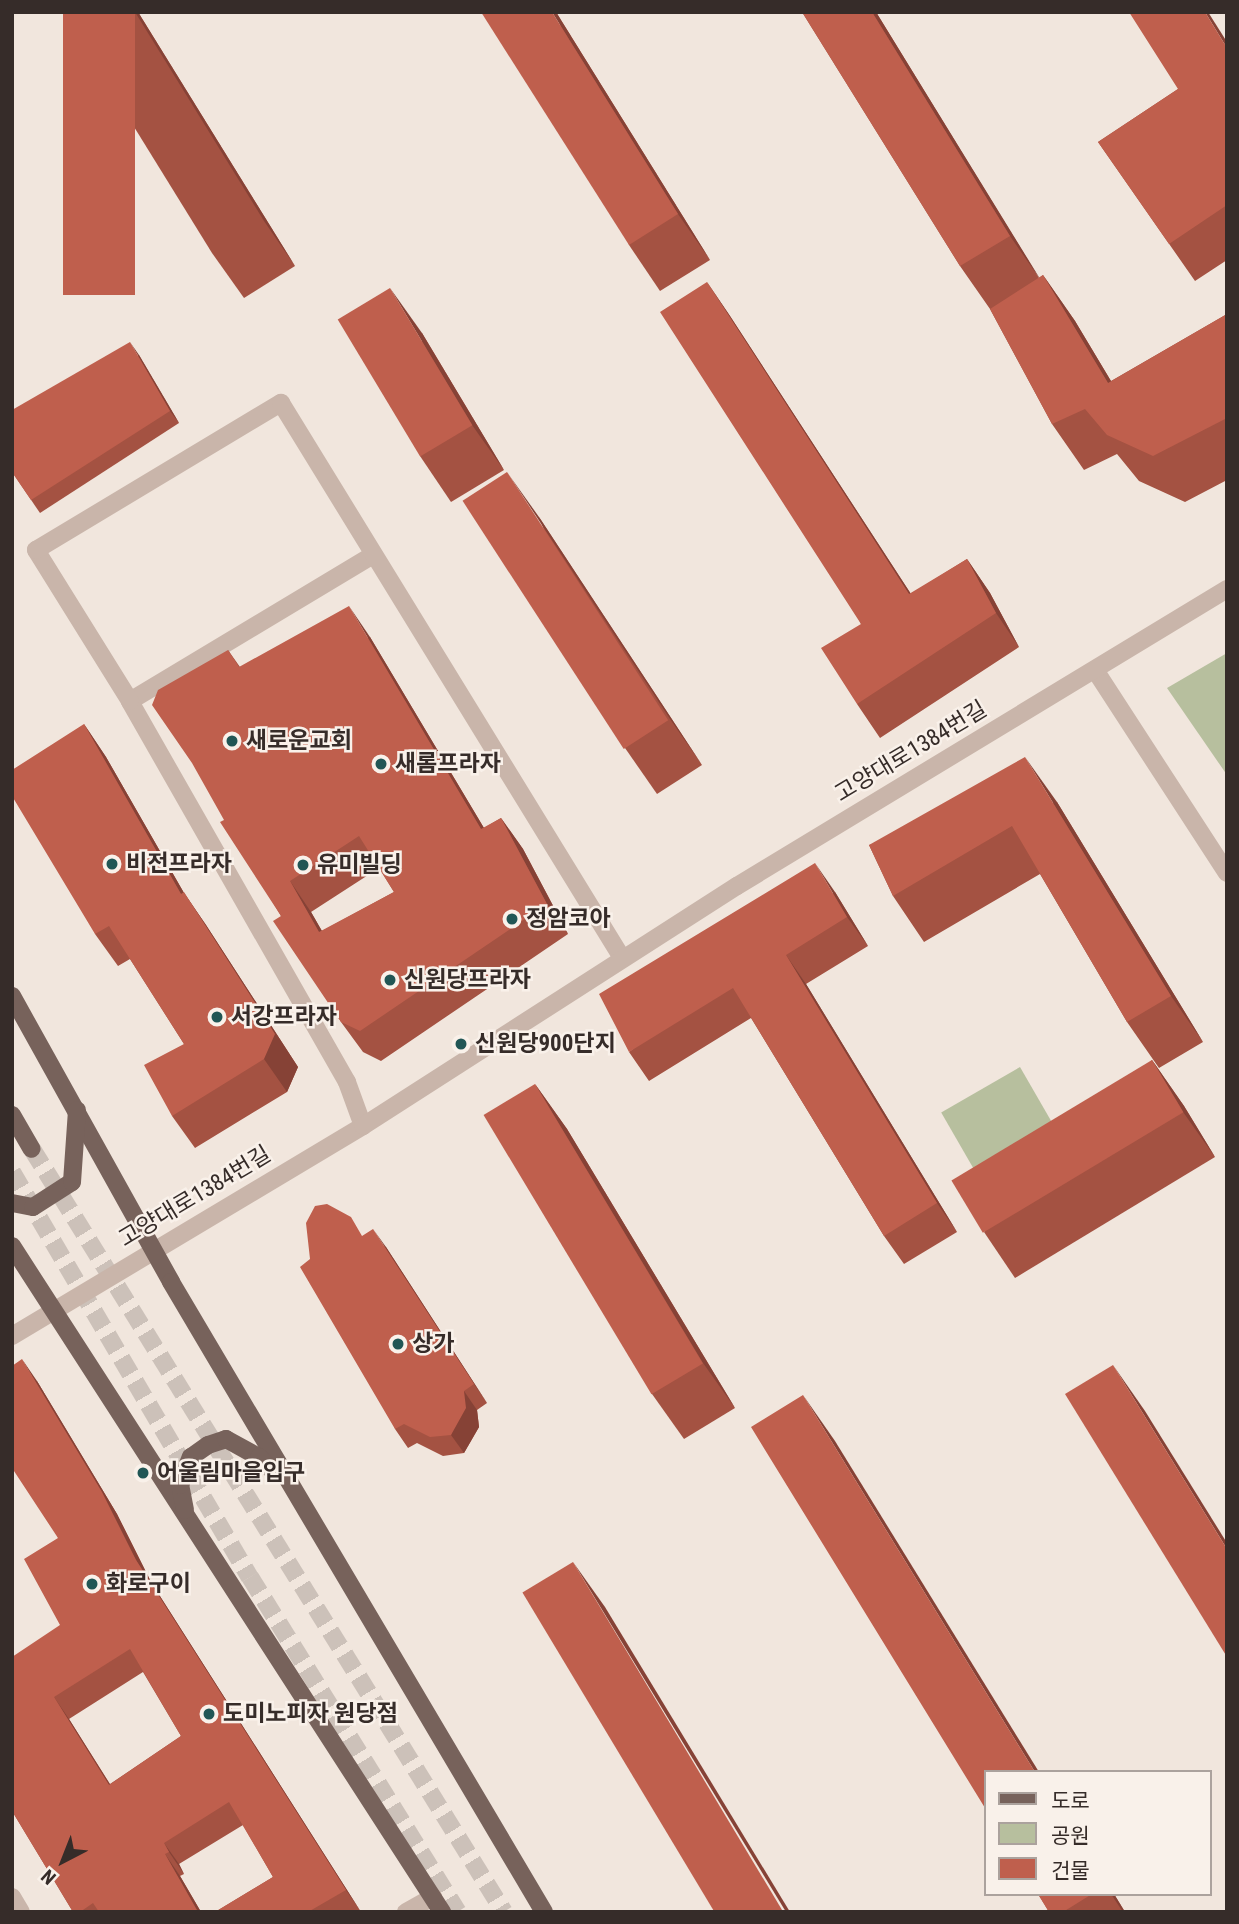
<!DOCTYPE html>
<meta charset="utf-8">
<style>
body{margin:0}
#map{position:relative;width:1239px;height:1924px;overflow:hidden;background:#f1e6dd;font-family:"Roboto Condensed","Noto Sans KR",sans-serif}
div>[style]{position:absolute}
.green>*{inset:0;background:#b7bf9e;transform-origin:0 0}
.major-tunnel>*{height:18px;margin-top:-9px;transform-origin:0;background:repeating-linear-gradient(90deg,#ccc1b9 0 18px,transparent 0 27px)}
.minor>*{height:18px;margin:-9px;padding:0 9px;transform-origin:9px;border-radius:9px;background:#c9b5aa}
.major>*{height:18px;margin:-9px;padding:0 9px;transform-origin:9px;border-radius:9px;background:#77625b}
.wall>*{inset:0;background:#a45242}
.shaded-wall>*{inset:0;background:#864236}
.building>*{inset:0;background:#bf5f4d;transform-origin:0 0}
.dots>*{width:19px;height:19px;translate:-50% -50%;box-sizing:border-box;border:4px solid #f9f1ea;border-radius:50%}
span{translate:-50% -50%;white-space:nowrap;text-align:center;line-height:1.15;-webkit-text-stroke:5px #f9f1ea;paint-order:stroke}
.poi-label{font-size:23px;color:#362c29;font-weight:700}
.left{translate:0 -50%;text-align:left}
.street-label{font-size:23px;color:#362c29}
.frame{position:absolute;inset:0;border:14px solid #362c29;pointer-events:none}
.legend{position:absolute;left:984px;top:1770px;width:228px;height:126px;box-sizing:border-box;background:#f9f1ea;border:2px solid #aba29d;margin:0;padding:9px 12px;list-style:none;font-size:21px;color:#362c29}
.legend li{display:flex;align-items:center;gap:14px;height:35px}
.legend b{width:35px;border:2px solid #aba29d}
.north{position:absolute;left:28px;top:1826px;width:70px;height:70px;-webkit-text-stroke:5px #f9f1ea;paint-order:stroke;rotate:222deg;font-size:19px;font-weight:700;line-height:28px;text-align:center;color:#362c29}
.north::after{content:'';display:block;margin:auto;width:24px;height:32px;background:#362c29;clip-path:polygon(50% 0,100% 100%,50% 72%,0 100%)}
</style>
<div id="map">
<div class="green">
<div style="clip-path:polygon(1227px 653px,1227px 775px,1167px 688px)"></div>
<div style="left:1020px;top:1067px;width:77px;height:91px;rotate:60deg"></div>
</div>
<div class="major-tunnel">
<div style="left:32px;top:1149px;width:897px;rotate:58.26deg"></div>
<div style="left:12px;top:1172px;width:470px;rotate:59.6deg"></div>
<div style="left:250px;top:1577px;width:394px;rotate:58.2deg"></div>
</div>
<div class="minor">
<div style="left:1095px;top:670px;width:242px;rotate:57deg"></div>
<div style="left:130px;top:701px;width:283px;rotate:-31deg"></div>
<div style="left:363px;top:1126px;width:47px;rotate:-110deg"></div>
<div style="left:347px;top:1082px;width:438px;rotate:-119.7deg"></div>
<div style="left:130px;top:701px;width:178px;rotate:-121.9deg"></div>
<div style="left:36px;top:550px;width:286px;rotate:-31deg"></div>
<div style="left:281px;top:403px;width:651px;rotate:58.43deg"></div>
<div style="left:12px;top:1336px;width:409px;rotate:-30.9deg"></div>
<div style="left:363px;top:1126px;width:444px;rotate:-32.7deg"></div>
<div style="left:737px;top:886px;width:573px;rotate:-31.22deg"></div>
<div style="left:12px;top:1897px;width:17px;rotate:59deg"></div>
<div style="left:406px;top:1912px;width:31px;rotate:-29deg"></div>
</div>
<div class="major">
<div style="left:12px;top:996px;width:327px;rotate:60.9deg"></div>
<div style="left:171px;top:1282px;width:732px;rotate:59.37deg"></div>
<div style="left:12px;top:1115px;width:39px;rotate:60deg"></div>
<div style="left:12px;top:1203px;width:21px;rotate:11deg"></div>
<div style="left:33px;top:1207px;width:46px;rotate:-32.7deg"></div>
<div style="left:72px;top:1182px;width:72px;rotate:-86deg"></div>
<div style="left:12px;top:1246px;width:793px;rotate:57.15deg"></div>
<div style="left:185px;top:1510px;width:25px;rotate:-101deg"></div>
<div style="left:180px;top:1485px;width:30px;rotate:-69deg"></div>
<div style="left:191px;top:1457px;width:21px;rotate:-35deg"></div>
<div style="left:208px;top:1445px;width:19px;rotate:-18deg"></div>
<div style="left:226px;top:1439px;width:38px;rotate:29deg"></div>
<div style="left:259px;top:1457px;width:24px;rotate:45deg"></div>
</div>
<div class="wall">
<div style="clip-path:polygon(63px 12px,138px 12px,295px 266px,244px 298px,212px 253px)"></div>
<div style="clip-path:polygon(556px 12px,710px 260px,660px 291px,629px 245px)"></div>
<div style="clip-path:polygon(802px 12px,876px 12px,1039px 278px,1043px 275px,1075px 321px,1111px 381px,1227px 314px,1227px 480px,1185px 502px,1139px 481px,1117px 454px,1084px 470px,1052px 424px,990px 309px,960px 266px)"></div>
<div style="clip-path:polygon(1227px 42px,1227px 260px,1195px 281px,1098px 142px,1178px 89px)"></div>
<div style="clip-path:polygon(707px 282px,730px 316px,911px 594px,967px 559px,990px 593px,1019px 647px,880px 738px,857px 704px,861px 624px)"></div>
<div style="clip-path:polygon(422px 333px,504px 470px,451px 502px,420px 456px)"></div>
<div style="clip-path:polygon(139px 355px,179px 423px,40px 513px,12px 472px)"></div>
<div style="clip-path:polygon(539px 517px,702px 765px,657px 794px,625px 748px)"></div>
<div style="clip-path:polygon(evenodd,370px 637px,484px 828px,501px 818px,523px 849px,568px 934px,381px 1061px,363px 1052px,341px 1022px,281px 916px,224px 820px,228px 650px,240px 667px,370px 637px,379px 868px,394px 892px,322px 931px,311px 912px,379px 868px)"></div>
<div style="clip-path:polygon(84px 724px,106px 757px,184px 893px,206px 925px,298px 1067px,287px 1092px,195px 1148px,172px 1116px,184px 1044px,130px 959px,118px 966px,95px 934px)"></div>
<div style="clip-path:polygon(1057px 802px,1203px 1042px,1159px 1068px,1127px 1022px,1040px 874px,924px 942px,893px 896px,869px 845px)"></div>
<div style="clip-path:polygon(835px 892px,868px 946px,806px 984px,957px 1232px,904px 1264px,884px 1236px,751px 1018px,649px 1081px,629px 1052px)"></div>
<div style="clip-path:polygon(1152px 1060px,1184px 1106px,1215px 1157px,1015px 1278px,984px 1232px)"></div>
<div style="clip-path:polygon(535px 1084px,567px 1129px,735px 1408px,684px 1439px,652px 1394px)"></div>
<div style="clip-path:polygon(364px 1235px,386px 1247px,487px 1403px,477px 1410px,479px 1427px,464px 1453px,443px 1456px,417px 1443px,408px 1448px,395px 1429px)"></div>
<div style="clip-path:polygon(evenodd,37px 1381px,117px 1514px,151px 1582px,361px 1912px,215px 1912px,273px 1877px,243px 1825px,179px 1864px,184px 1874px,180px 1876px,201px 1912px,73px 1912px,12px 1811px,60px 1625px,58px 1538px,37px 1381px,143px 1672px,181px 1736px,110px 1784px,69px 1719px,143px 1672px)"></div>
<div style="clip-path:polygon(1038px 1894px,1114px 1894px,1125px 1912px,1049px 1912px)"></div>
</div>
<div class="shaded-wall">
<div style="clip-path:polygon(135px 12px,138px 12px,295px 266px,264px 221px)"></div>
<div style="clip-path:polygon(552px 12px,556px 12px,710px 260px,678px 214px)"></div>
<div style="clip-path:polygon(872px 12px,876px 12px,1042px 282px,1010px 236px)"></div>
<div style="clip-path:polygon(1205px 12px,1208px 12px,1227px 42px,1227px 48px)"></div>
<div style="clip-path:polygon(1043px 275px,1075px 321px,1139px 428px,1108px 383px)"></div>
<div style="clip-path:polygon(707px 282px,730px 316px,933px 628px,909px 594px)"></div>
<div style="clip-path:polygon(390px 288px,422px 333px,504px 470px,472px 425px)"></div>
<div style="clip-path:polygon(130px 342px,139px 355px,179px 423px,170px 411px)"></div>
<div style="clip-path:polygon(507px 472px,539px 517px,702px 765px,670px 719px)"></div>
<div style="clip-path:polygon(967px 559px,990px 593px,1019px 647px,996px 613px)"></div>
<div style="clip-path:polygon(349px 606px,370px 637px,503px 860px,481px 829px)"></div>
<div style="clip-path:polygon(84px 724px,106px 757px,184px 893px,206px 925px,298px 1067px,287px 1092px,264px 1059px,181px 894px)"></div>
<div style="clip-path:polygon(1025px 757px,1057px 802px,1203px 1042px,1171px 996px)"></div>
<div style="clip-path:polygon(501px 818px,523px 849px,568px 934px,547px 904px)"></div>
<div style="clip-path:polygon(815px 863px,835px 892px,868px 946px,847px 917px)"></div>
<div style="clip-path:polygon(290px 881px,311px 912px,340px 963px,319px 932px)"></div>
<div style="clip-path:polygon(786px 955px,806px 984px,957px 1232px,937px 1203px)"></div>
<div style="clip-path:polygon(1152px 1060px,1184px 1106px,1215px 1157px,1183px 1112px)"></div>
<div style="clip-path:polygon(535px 1084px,567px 1129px,735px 1408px,703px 1363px)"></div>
<div style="clip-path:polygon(373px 1229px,386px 1247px,487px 1403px,474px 1384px)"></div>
<div style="clip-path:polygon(22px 1359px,37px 1381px,117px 1514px,151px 1582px,361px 1912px,346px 1890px,136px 1560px)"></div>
<div style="clip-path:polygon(1113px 1365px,1145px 1411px,1227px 1543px,1227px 1549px)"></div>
<div style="clip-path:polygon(464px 1391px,477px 1410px,479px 1427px,464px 1453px,451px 1435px)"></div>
<div style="clip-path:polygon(803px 1395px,835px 1441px,1039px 1772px,1035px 1772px)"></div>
<div style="clip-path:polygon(573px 1562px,605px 1607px,790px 1912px,786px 1912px)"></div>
<div style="clip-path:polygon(54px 1697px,69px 1719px,124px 1807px,109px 1785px)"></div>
<div style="clip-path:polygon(164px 1843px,179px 1864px,184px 1874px,169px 1852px)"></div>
<div style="clip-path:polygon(165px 1854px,180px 1876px,201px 1912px,198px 1912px)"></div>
<div style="clip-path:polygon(1111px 1894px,1114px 1894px,1125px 1912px,1123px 1912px)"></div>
</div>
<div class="building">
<div style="left:63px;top:12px;width:72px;height:283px"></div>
<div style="clip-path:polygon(481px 12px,552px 12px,678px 214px,629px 245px)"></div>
<div style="clip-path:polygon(802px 12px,872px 12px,1010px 236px,960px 266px)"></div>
<div style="clip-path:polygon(1129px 12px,1205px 12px,1227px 48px,1227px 205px,1169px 244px,1098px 142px,1178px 89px)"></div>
<div style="clip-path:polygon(1043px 275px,1108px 383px,1227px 314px,1227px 418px,1153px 456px,1107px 435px,1085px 409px,1052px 424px,990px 309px)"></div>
<div style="clip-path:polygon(707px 282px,909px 594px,967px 559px,996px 613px,857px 704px,821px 648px,861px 624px,660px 312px)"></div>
<div style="left:390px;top:288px;width:160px;height:61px;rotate:59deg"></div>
<div style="clip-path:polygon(130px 342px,170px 411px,31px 500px,12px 472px,12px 410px)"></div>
<div style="left:507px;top:472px;width:296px;height:53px;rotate:57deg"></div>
<div style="clip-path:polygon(evenodd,349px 606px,481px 829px,501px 818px,547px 904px,360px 1031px,341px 1022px,273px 921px,281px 916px,220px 822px,224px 820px,192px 763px,152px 705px,158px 690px,228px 650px,239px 667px,349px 606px,359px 836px,394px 892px,319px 932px,290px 881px,359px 836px)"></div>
<div style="clip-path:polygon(84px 724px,181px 894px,184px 892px,275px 1034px,264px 1059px,172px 1116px,144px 1065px,184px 1044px,109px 926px,95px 934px,12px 796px,12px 770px)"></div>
<div style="clip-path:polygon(1025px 757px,1171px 996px,1127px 1022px,1012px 826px,893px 896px,869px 845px)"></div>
<div style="clip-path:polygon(815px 863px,847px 917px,786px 955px,937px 1203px,884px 1236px,733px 988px,629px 1052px,599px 994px)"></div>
<div style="left:1152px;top:1060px;width:61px;height:234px;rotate:59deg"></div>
<div style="left:535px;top:1084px;width:326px;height:60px;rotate:59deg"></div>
<div style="clip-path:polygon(327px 1204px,351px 1217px,362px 1236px,373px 1229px,474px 1384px,464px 1391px,466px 1408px,451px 1435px,430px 1437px,404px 1424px,395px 1429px,300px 1267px,310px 1259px,306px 1223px,315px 1206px)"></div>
<div style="clip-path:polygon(evenodd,22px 1359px,102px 1492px,136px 1560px,346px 1890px,308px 1912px,215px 1912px,273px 1877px,229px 1802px,164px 1843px,169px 1852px,165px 1854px,198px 1912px,99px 1912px,93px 1903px,80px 1912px,73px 1912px,12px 1811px,12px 1657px,60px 1625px,24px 1559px,58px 1538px,12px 1468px,12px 1366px,22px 1359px,130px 1649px,181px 1736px,109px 1785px,54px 1697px,130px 1649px)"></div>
<div style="clip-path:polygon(1113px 1365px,1227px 1549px,1227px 1657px,1065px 1394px)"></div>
<div style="clip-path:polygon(803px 1395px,1035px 1772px,985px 1772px,985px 1808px,751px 1427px)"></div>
<div style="left:573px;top:1562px;width:410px;height:59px;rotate:59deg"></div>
<div style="clip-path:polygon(1038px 1894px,1092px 1894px,1063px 1912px,1049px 1912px)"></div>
</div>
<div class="dots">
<div style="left:232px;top:741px;background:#215655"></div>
<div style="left:381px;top:764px;background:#215655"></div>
<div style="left:112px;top:864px;background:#215655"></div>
<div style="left:303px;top:865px;background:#215655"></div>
<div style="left:512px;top:919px;background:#215655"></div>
<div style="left:390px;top:980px;background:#215655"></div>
<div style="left:217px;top:1017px;background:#215655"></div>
<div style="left:461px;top:1044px;background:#215655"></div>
<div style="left:398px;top:1344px;background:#215655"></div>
<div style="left:143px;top:1473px;background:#215655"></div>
<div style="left:92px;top:1584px;background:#215655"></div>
<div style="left:209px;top:1714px;background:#215655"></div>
</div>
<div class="poi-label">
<span class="left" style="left:246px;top:741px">새로운교회</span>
<span class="left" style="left:395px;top:764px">새롬프라자</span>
<span class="left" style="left:126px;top:864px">비전프라자</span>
<span class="left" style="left:317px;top:865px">유미빌딩</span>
<span class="left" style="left:526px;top:919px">정암코아</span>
<span class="left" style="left:404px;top:980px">신원당프라자</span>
<span class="left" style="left:231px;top:1017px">서강프라자</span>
<span class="left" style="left:475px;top:1044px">신원당900단지</span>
<span class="left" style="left:412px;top:1344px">상가</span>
<span class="left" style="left:157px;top:1473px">어울림마을입구</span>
<span class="left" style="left:106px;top:1584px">화로구이</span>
<span class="left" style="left:223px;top:1714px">도미노피자 원당점</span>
</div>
<div class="street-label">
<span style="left:911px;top:752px;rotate:-31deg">고양대로1384번길</span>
<span style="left:195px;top:1197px;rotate:-31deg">고양대로1384번길</span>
</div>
<div class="frame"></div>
<ul class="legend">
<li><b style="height:9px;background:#77625b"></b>도로</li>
<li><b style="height:19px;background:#b7bf9e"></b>공원</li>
<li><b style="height:19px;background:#bf5f4d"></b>건물</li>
</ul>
<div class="north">N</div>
</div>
